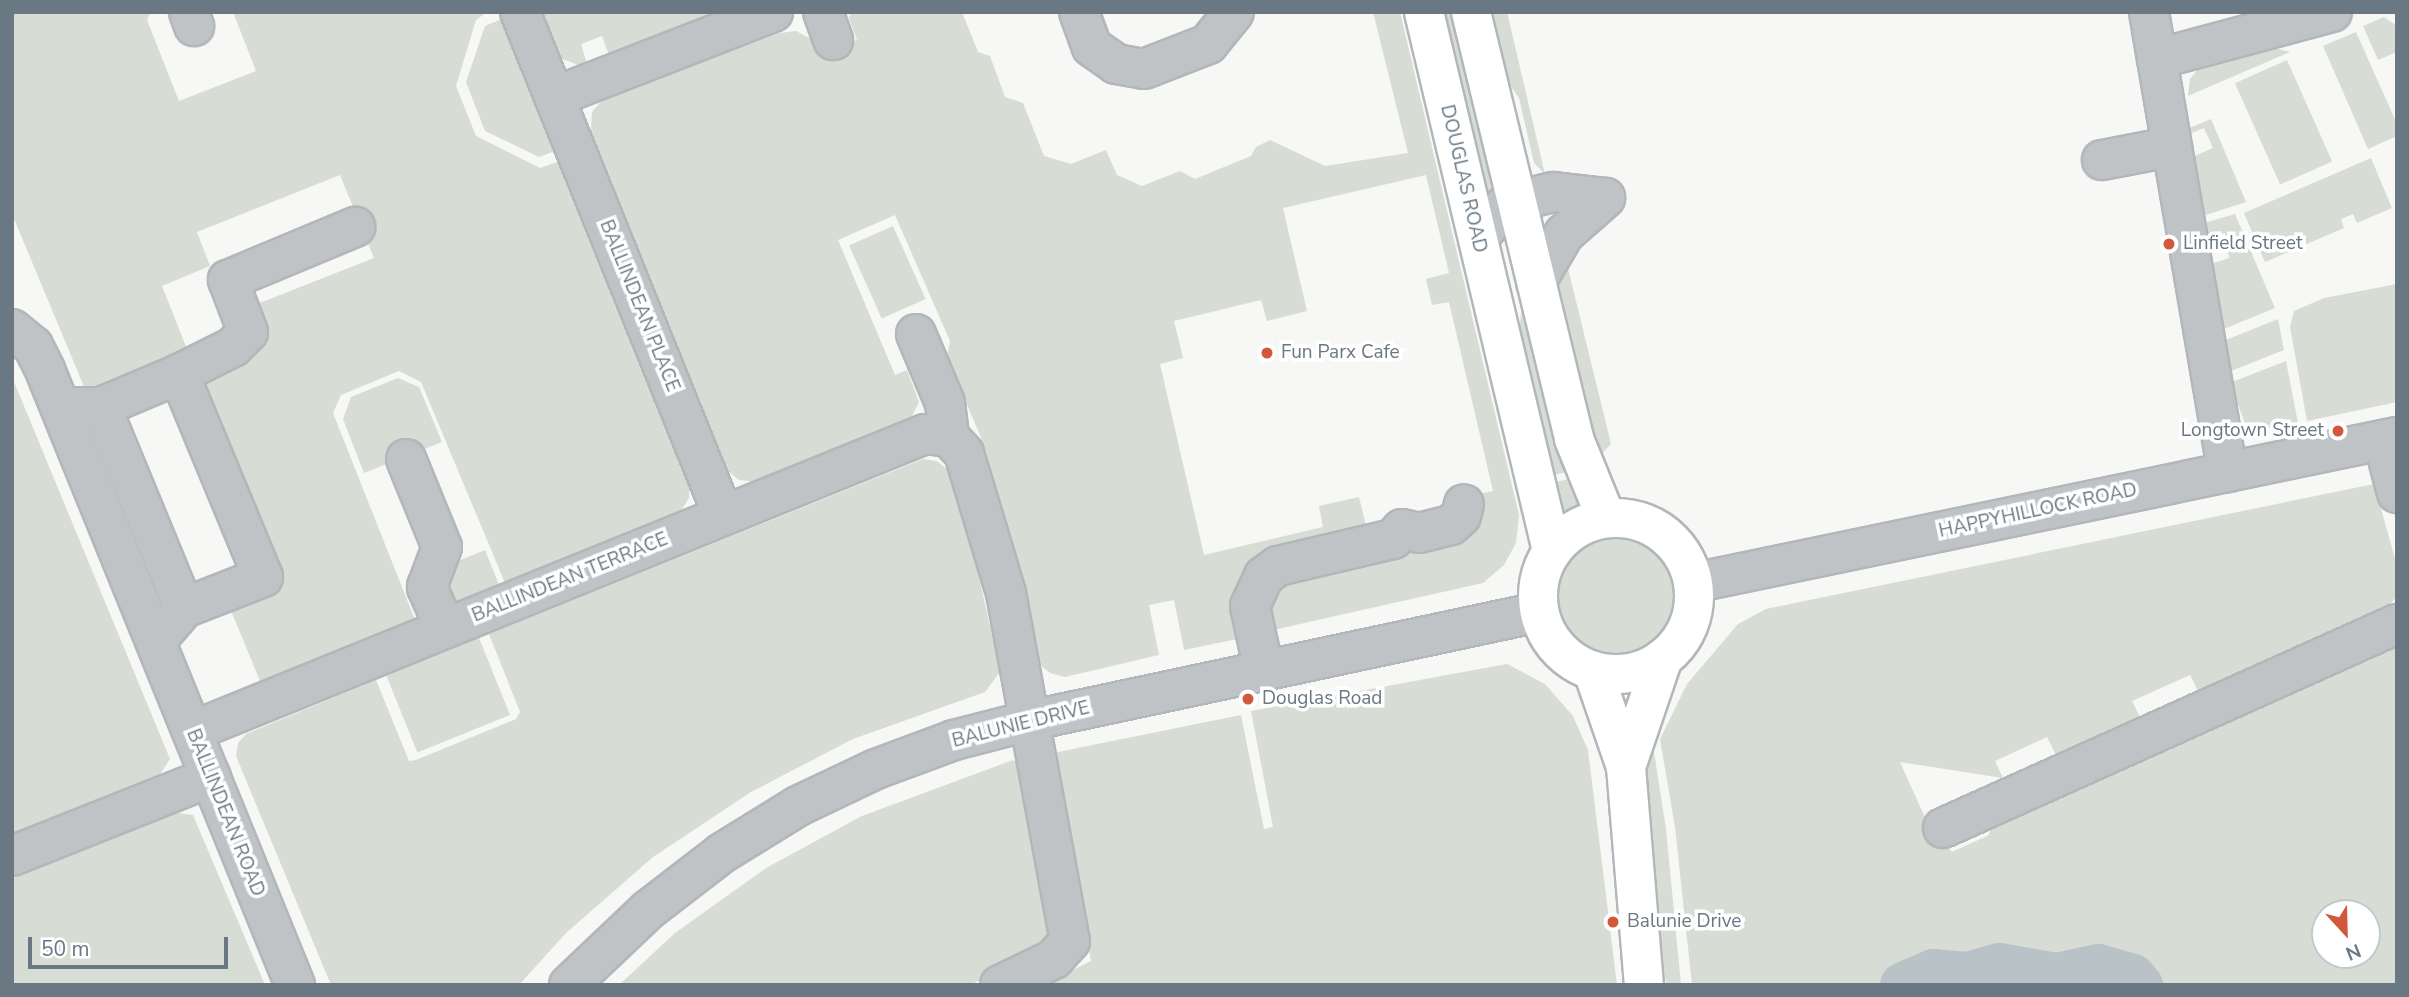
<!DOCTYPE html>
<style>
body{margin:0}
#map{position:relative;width:2409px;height:997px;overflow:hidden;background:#f7f7f5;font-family:"Nunito Sans",sans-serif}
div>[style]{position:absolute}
.green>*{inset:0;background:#d7dcd4;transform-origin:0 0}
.round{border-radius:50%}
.river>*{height:47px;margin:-23.5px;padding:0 23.5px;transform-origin:23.5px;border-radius:23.5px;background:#b9c3c7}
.roads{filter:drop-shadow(2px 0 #b2b7ba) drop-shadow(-2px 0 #b2b7ba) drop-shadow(0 2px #b2b7ba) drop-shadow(0 -2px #b2b7ba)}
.minor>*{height:38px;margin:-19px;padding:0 19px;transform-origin:19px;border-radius:19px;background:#bfc3c6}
.major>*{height:38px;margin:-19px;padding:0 19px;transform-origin:19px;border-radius:19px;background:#fff}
.major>.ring{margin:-19px;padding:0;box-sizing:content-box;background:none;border:38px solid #fff;border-radius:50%}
.dots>*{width:19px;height:19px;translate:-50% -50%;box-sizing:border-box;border:4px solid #fff;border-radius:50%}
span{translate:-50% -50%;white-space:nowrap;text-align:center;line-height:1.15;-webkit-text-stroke:7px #fff;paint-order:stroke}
.street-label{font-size:19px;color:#697883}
.poi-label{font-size:19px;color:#697883}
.left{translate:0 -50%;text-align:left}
.right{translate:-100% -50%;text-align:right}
.frame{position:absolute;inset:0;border:14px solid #697883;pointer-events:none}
.north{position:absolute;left:2311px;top:899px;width:70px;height:70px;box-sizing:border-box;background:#fff;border:2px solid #c3c9cd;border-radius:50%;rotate:158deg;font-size:19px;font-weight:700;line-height:28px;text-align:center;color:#697883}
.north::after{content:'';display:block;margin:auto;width:24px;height:32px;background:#d1583b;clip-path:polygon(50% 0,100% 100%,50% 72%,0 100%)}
.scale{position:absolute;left:28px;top:937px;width:200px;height:32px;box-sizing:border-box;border:4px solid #697883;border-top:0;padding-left:9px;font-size:21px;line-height:24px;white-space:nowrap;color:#697883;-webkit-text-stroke:5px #fff;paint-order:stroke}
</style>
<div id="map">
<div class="green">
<div style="clip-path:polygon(12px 12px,151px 12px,147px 20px,179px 101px,256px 71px,233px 12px,487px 12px,476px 20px,456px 86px,476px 136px,540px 168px,560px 161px,690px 484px,689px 498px,680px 512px,505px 583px,421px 382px,399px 371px,341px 395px,333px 413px,415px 620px,260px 681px,227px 601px,284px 577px,198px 372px,267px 344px,252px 306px,374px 258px,340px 175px,197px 232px,210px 266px,162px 286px,189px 354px,98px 391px,85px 389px,12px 214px)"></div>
<div style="clip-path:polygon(541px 12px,720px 12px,609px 55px,602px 36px,581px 44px,587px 64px,581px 66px,560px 58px)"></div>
<div style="clip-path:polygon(851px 12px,962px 12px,978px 52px,990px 56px,1005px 97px,1023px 103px,1044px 156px,1071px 164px,1106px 150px,1117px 175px,1142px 186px,1180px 171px,1195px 179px,1251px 156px,1256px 147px,1270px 140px,1325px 166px,1408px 153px,1373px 12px,1400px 12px,1519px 515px,1516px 543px,1504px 565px,1483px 583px,1273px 630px,1268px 607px,1284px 584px,1382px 562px,1381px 555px,1474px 495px,1493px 491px,1449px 302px,1432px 305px,1426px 279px,1449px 273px,1426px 175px,1283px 208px,1307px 311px,1267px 321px,1261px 300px,1174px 321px,1183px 358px,1160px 364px,1204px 555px,1323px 527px,1319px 506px,1359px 497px,1368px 534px,1276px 557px,1247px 637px,1184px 650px,1174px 600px,1149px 605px,1159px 655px,1065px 677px,1050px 673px,1039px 664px,1027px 593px,985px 447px,947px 357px,950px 341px,895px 215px,838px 240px,895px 375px,907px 370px,919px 402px,910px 420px,758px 482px,739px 480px,727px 470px,591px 131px,592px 112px,604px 98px,780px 33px,796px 31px,811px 39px,818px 55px,857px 40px,849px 18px)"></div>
<div style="clip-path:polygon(1440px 12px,1458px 12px,1501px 195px,1488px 211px)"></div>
<div style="clip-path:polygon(1487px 12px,1507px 12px,1545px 174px,1534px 163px,1519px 98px,1501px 72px)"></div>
<div style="clip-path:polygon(2384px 17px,2397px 26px,2397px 52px,2378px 60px,2363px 26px)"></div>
<div style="clip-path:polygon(502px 19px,555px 151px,539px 157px,485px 131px,466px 82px,485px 26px)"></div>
<div style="clip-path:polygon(2356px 32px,2397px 124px,2397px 136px,2368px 149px,2323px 46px)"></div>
<div style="clip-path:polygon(2270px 47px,2290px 52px,2188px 96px,2190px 79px,2198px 69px)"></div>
<div style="left:2287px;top:60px;width:111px;height:57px;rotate:66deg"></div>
<div style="clip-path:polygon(2211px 119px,2246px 202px,2200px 217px,2190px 158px,2213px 148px,2204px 128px,2187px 135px,2187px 129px)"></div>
<div style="clip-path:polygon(2371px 158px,2392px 208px,2357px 223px,2353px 214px,2341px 219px,2344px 228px,2265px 262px,2244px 213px)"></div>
<div style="clip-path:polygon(2235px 214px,2275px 308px,2219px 331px,2208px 265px,2229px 258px,2225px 233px,2203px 236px,2201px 224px)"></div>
<div style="clip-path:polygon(1508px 222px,1566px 472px,1550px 476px,1518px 339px,1522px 306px,1503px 223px)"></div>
<div style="left:893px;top:226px;width:80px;height:48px;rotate:66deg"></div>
<div style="clip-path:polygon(1565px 256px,1611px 444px,1595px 461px,1555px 299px)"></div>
<div style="clip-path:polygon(2397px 284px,2397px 402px,2307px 421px,2290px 327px,2294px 311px,2324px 298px)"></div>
<div style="clip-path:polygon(2278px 319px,2284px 350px,2226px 373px,2221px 342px)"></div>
<div style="clip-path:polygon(2286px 361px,2298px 423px,2248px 432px,2238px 404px,2231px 406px,2227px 384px)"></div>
<div style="clip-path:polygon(12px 377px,170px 759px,157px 779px,12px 836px)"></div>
<div style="clip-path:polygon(398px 378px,419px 387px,442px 442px,364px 473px,343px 419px,351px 397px)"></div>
<div style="clip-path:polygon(923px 459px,937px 461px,948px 470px,969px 532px,1000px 672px,985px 692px,853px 739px,751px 792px,653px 857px,566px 933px,519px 985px,331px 985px,236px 756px,238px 743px,246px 734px,376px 680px,409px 761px,416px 760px,516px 719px,520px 712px,489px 634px)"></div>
<div style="clip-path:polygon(1568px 479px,1585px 504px,1556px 518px,1552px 483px)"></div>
<div style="clip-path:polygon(evenodd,2374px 484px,2397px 566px,2397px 596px,2389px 605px,2198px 691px,2190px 675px,2132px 701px,2140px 717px,2056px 755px,2047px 737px,1995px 761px,2003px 778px,1900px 762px,1928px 824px,1952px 852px,1989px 835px,1991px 818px,2397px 635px,2397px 985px,1692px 985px,1675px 827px,1660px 739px,1687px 684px,1738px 624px,1766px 609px,2374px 484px,2325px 913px,2367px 913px,2367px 955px,2325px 955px,2325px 913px)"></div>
<div class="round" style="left:1555px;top:539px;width:122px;height:122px"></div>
<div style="clip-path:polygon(485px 550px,499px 585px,444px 608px,446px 566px)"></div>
<div style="left:479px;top:638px;width:83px;height:100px;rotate:68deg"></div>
<div style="clip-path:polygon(1507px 664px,1545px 684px,1573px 716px,1588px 750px,1617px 985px,1042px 985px,1091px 961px,1053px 753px,1241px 715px,1264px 829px,1273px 827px,1251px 711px)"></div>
<div style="clip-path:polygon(1652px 739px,1666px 829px,1681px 985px,1667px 985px,1651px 928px,1636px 780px)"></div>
<div style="clip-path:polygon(1013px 760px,1018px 764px,1053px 931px,1044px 948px,970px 985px,619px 985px,675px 933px,766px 868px,862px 816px)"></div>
<div style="clip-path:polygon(178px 813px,193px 815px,265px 985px,12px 985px,12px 879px)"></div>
</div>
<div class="river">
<div style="left:1903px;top:985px;width:33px;rotate:-23deg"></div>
<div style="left:1933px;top:972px;width:34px;rotate:5deg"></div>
<div style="left:1967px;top:975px;width:33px;rotate:-16deg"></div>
<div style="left:1999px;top:966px;width:58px;rotate:10deg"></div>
<div style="left:2056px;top:976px;width:43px;rotate:-12.1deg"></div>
<div style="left:2098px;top:967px;width:35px;rotate:16deg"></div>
<div style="left:2132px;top:977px;width:11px;rotate:49deg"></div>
</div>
<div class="roads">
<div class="minor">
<div style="left:189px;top:12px;width:15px;rotate:70deg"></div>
<div style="left:520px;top:12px;width:542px;rotate:68.02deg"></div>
<div style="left:823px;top:12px;width:30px;rotate:70deg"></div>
<div style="left:1079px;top:12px;width:37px;rotate:70deg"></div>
<div style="left:1092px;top:47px;width:29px;rotate:35deg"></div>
<div style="left:1116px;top:64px;width:28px;rotate:10deg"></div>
<div style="left:1144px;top:69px;width:69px;rotate:-21.3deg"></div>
<div style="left:1208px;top:44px;width:41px;rotate:-50.9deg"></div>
<div style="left:2149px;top:12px;width:467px;rotate:80.3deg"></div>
<div style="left:2157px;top:59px;width:181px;rotate:-15deg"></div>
<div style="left:554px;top:97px;width:235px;rotate:-21.2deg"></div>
<div style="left:2102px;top:160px;width:69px;rotate:-10.8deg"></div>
<div style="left:1478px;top:239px;width:41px;rotate:-52deg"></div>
<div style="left:1503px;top:207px;width:15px;rotate:-23deg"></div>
<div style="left:1517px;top:201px;width:38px;rotate:-14deg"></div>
<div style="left:1554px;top:192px;width:51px;rotate:6.7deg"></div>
<div style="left:1536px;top:282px;width:56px;rotate:-59.7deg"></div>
<div style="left:1564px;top:234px;width:55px;rotate:-41.3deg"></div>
<div style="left:12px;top:329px;width:27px;rotate:39deg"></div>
<div style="left:33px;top:346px;width:27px;rotate:63deg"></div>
<div style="left:45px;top:370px;width:664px;rotate:67.88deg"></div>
<div style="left:916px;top:334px;width:75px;rotate:67.2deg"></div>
<div style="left:945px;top:403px;width:34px;rotate:83deg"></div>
<div style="left:77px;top:407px;width:24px"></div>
<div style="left:101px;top:407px;width:217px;rotate:67.6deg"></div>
<div style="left:101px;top:407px;width:85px;rotate:-22.9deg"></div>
<div style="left:179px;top:374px;width:60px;rotate:-26.6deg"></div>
<div style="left:233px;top:347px;width:21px;rotate:-45deg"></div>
<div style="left:248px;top:332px;width:56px;rotate:-111deg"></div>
<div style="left:228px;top:280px;width:138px;rotate:-22.7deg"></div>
<div style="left:2383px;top:440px;width:55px;rotate:75.2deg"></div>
<div style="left:406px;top:459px;width:95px;rotate:67.8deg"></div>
<div style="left:442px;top:547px;width:43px;rotate:110.6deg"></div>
<div style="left:427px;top:587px;width:45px;rotate:66.3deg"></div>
<div style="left:1693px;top:583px;width:719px;rotate:-11.72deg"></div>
<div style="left:156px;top:641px;width:43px;rotate:-49.7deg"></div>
<div style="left:184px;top:608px;width:85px;rotate:-21.4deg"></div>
<div style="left:263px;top:577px;width:220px;rotate:-112.5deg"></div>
<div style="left:1264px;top:671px;width:66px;rotate:-102.2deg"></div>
<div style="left:1250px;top:606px;width:33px;rotate:-65deg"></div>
<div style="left:1264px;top:576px;width:17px;rotate:-36deg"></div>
<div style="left:1278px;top:566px;width:118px;rotate:-13.2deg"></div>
<div style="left:1393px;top:539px;width:13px;rotate:-48deg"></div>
<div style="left:1402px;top:529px;width:17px;rotate:13deg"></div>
<div style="left:1419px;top:533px;width:33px;rotate:-14deg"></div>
<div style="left:1451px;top:525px;width:13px;rotate:-42deg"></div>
<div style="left:1461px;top:516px;width:12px;rotate:-76deg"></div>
<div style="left:193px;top:731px;width:790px;rotate:-22.08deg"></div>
<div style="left:925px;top:434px;width:24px;rotate:7deg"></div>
<div style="left:949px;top:437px;width:22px;rotate:47deg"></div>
<div style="left:964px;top:453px;width:146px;rotate:73.3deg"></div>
<div style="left:1006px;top:593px;width:354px;rotate:79.6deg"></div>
<div style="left:1070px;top:941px;width:24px;rotate:132deg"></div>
<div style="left:1054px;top:959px;width:60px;rotate:154.3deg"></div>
<div style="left:1943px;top:828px;width:498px;rotate:-24.2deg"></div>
<div style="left:12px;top:856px;width:214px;rotate:-21.7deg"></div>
<div style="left:569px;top:985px;width:109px;rotate:-43.5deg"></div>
<div style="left:648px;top:910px;width:93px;rotate:-37.6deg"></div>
<div style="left:722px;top:853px;width:89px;rotate:-31.7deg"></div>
<div style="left:798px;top:806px;width:86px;rotate:-25.4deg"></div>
<div style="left:876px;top:769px;width:83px;rotate:-20.4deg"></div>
<div style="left:954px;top:740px;width:76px;rotate:-14.4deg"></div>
<div style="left:1028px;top:721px;width:522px;rotate:-12.04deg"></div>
</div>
<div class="major">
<div style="left:1424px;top:12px;width:554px;rotate:76.64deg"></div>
<div style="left:1471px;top:12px;width:439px;rotate:76.4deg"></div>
<div style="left:1574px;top:439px;width:85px;rotate:67.9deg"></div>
<div class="ring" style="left:1538px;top:518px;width:118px;height:118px"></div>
<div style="left:1593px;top:671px;width:102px;rotate:71deg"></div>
<div style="left:1626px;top:767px;width:219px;rotate:85.3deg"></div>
<div style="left:1626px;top:767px;width:115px;rotate:-71.3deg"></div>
</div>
</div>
<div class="dots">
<div style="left:2169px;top:244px;background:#d1583b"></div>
<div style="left:1267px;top:353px;background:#d1583b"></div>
<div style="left:2338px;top:431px;background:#d1583b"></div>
<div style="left:1248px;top:699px;background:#d1583b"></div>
<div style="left:1613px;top:922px;background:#d1583b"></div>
</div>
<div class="street-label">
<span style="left:1463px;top:179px;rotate:77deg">DOUGLAS ROAD</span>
<span style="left:639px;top:306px;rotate:68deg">BALLINDEAN PLACE</span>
<span style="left:2038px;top:511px;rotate:-12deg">HAPPYHILLOCK ROAD</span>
<span style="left:570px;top:578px;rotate:-22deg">BALLINDEAN TERRACE</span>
<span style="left:1021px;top:725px;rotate:-14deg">BALUNIE DRIVE</span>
<span style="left:225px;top:813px;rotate:68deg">BALLINDEAN ROAD</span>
</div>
<div class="poi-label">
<span class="left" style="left:2183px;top:244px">Linfield Street</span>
<span class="left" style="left:1281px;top:353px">Fun Parx Cafe</span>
<span class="right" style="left:2324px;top:431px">Longtown Street</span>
<span class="left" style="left:1262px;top:699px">Douglas Road</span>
<span class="left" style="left:1627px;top:922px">Balunie Drive</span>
</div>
<div class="frame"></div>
<div class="north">N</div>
<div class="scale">50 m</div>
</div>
